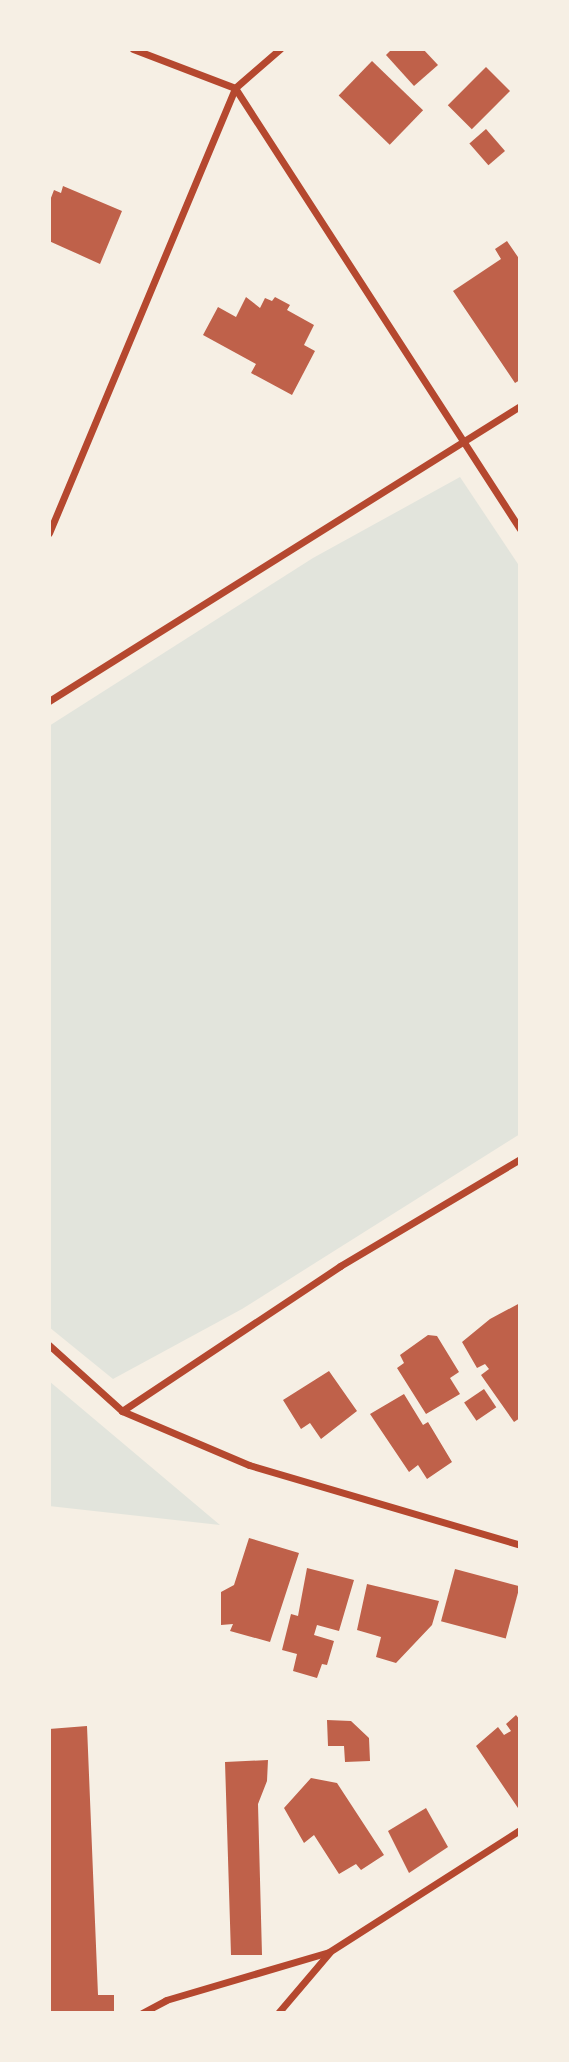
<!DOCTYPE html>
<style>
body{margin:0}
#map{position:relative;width:569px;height:2062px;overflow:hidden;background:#f6efe4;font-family:"Asap Condensed",sans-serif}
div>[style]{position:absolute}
.green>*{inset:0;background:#e2e4dc}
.building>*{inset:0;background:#bf614a;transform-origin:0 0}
.minor>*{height:7px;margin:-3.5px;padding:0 3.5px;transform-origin:3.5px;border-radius:3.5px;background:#b5482f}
span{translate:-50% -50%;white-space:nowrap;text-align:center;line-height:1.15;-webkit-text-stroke:5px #f6efe4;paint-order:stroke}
.frame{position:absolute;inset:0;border:51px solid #f6efe4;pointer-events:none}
</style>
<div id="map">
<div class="green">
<div style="clip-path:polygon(460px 477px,520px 567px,520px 1134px,242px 1309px,113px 1379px,49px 1327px,49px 726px,313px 558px)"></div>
<div style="clip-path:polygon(49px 1381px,220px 1525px,49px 1506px)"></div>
</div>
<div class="building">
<div style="clip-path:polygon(392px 49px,423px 49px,438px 65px,414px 86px,386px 55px)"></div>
<div style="left:372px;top:61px;width:71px;height:48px;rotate:44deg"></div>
<div style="left:486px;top:67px;width:34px;height:54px;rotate:45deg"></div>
<div style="left:486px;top:129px;width:29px;height:22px;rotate:49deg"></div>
<div style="clip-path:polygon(63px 186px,122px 211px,100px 264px,49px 241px,49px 203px,54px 190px,61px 193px)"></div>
<div style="clip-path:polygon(507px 241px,520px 260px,520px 380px,515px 383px,453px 291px,501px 259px,495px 249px)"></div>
<div style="clip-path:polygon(246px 297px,260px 308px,265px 298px,272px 301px,275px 297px,290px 305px,287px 310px,314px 325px,304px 345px,315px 351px,292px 395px,251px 373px,256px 364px,203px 335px,218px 307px,236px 317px)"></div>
<div style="clip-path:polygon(520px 1303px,520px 1418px,514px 1422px,481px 1375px,489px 1369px,485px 1364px,477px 1368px,462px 1342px,490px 1319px)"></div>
<div style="clip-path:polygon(428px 1335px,437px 1336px,459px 1372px,450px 1378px,460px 1394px,426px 1414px,397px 1368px,404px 1363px,400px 1355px)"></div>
<div style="clip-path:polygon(329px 1371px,357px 1411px,321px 1439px,310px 1423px,301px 1429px,283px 1400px)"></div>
<div style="left:484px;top:1389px;width:22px;height:24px;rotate:56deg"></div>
<div style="clip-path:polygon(404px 1394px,423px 1425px,428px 1422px,452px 1462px,427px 1479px,418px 1465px,409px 1472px,370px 1414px)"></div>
<div style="clip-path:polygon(249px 1538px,299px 1553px,270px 1642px,230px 1631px,233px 1624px,221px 1625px,221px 1592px,234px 1585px)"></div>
<div style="clip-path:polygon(307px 1568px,354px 1580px,339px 1631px,317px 1625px,314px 1635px,334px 1641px,327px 1665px,322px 1664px,317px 1678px,293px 1671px,297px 1654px,282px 1650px,291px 1614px,298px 1616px)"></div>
<div style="left:455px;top:1569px;width:67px;height:54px;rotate:15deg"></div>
<div style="clip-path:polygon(367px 1584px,439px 1601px,432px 1625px,396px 1663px,376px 1657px,381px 1637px,357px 1630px)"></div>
<div style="clip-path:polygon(516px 1715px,520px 1720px,518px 1808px,476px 1746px,498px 1727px,504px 1735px,511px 1731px,506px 1724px)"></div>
<div style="clip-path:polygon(327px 1720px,351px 1721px,369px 1738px,370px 1761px,345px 1762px,344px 1746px,328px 1746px)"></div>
<div style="clip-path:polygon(87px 1726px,98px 1995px,114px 1995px,114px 2013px,49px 2013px,49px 1729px)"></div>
<div style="clip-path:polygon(268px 1760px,267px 1781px,258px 1804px,262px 1955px,231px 1955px,225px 1762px)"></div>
<div style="clip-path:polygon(311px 1778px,337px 1783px,384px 1855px,361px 1870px,356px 1864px,339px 1874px,314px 1835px,304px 1843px,284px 1808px)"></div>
<div style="clip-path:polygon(426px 1808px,448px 1847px,409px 1873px,388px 1831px)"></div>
</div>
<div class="minor">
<div style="left:133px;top:49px;width:109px;rotate:20.9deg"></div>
<div style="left:235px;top:88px;width:525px;rotate:57.13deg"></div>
<div style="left:49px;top:533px;width:482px;rotate:-67.3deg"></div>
<div style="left:235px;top:88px;width:60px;rotate:-40.9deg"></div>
<div style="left:49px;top:701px;width:556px;rotate:-32.06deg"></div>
<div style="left:49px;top:1345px;width:98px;rotate:42.1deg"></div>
<div style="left:122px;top:1411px;width:138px;rotate:23deg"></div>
<div style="left:249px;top:1465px;width:283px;rotate:16.4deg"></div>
<div style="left:122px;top:1411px;width:262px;rotate:-33.6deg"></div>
<div style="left:340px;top:1266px;width:209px;rotate:-30.7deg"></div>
<div style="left:142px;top:2013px;width:27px;rotate:-28deg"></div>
<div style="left:166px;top:2000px;width:170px;rotate:-16.4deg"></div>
<div style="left:329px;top:1952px;width:227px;rotate:-32.6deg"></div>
<div style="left:278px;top:2013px;width:79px;rotate:-49.6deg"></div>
</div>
<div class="frame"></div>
</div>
